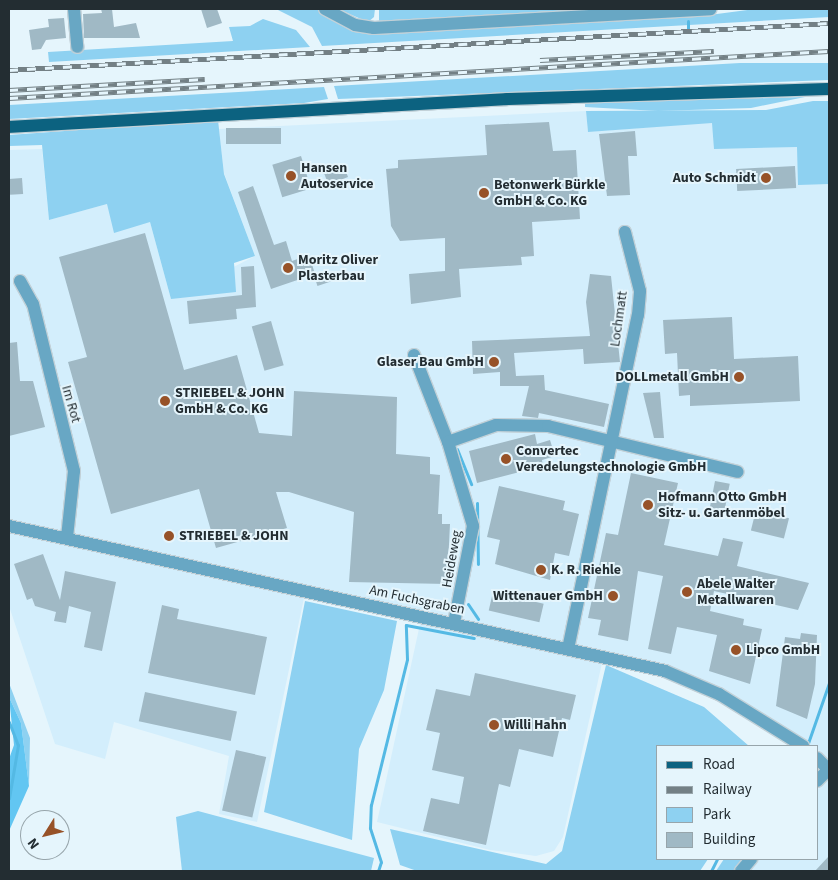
<!DOCTYPE html>
<meta charset="utf-8">
<style>
body{margin:0}
#map{position:relative;width:838px;height:880px;overflow:hidden;background:#e5f5fc;font-family:"Source Sans 3",sans-serif}
div>[style]{position:absolute}
.built>*{inset:0;background:#d3eefc}
.green>*{inset:0;background:#8ed1f1}
.forest>*{inset:0;background:#62c6f2}
.stream>*{height:3px;margin:-1.5px;padding:0 1.5px;transform-origin:1.5px;border-radius:1.5px;background:#54b9e4}
.building>*{inset:0;background:#a0b9c5;transform-origin:0 0}
.roads{filter:drop-shadow(1px 0 #c2d1d8) drop-shadow(-1px 0 #c2d1d8) drop-shadow(0 1px #c2d1d8) drop-shadow(0 -1px #c2d1d8)}
.minor>*{height:12px;margin:-6px;padding:0 6px;transform-origin:6px;border-radius:6px;background:#68a7c4}
.major>*{height:12px;margin:-6px;padding:0 6px;transform-origin:6px;border-radius:6px;background:#0c6280}
.rail>*{height:5px;margin-top:-2.5px;transform-origin:0;background:repeating-linear-gradient(90deg,#e5f5fc 0 9px,#738085 0 18px);box-sizing:border-box;border-block:1px solid #738085}
.dots>*{width:14px;height:14px;translate:-50% -50%;box-sizing:border-box;border:2px solid #e5f5fc;border-radius:50%}
span{translate:-50% -50%;white-space:nowrap;text-align:center;line-height:1.15;-webkit-text-stroke:4px #e5f5fc;paint-order:stroke}
.poi-label{font-size:14px;color:#232d32;font-weight:700}
.left{translate:0 -50%;text-align:left}
.right{translate:-100% -50%;text-align:right}
.street-label{font-size:14px;color:#232d32}
.frame{position:absolute;inset:0;border:10px solid #232d32;pointer-events:none}
.legend{position:absolute;left:656px;top:745px;width:162px;height:115px;box-sizing:border-box;background:#e5f5fc;border:1px solid #97a5ab;margin:0;padding:6px 9px;list-style:none;font-size:15px;color:#232d32}
.legend li{display:flex;align-items:center;gap:10px;height:25px}
.legend b{width:25px;border:1px solid #97a5ab}
.north{position:absolute;left:20px;top:810px;width:50px;height:50px;box-sizing:border-box;background:#e5f5fc;border:1px solid #97a5ab;border-radius:50%;rotate:234deg;font-size:14px;font-weight:700;line-height:20px;text-align:center;color:#232d32}
.north::after{content:'';display:block;margin:auto;width:18px;height:22px;background:#975228;clip-path:polygon(50% 0,100% 100%,50% 72%,0 100%)}
</style>
<div id="map">
<div class="built">
<div style="clip-path:polygon(586px 111px,588px 132px,829px 113px,829px 871px,736px 871px,746px 859px,817px 859px,817px 746px,794px 746px,715px 697px,665px 677px,602px 663px,563px 837px,554px 851px,536px 856px,490px 850px,377px 822px,420px 624px,304px 598px,257px 822px,219px 814px,229px 756px,114px 722px,105px 759px,55px 744px,9px 606px,9px 150px,42px 149px,49px 220px,107px 204px,150px 222px,171px 299px,255px 256px,224px 173px,219px 129px)"></div>
</div>
<div class="green">
<div style="clip-path:polygon(276px 9px,318px 9px,364px 33px,694px 17px,755px 9px,829px 9px,829px 17px,322px 46px,312px 27px)"></div>
<div style="clip-path:polygon(338px 9px,375px 9px,374px 17px,368px 22px)"></div>
<div style="clip-path:polygon(379px 9px,688px 9px,379px 26px)"></div>
<div style="clip-path:polygon(263px 19px,296px 30px,310px 47px,49px 62px,48px 52px,233px 41px,229px 27px,250px 26px)"></div>
<div style="clip-path:polygon(740px 63px,829px 63px,829px 80px,338px 99px,334px 86px)"></div>
<div style="clip-path:polygon(324px 87px,328px 99px,304px 103px,9px 119px,9px 105px)"></div>
<div style="clip-path:polygon(805px 97px,751px 108px,658px 111px,585px 107px,585px 103px)"></div>
<div style="clip-path:polygon(813px 101px,829px 101px,829px 184px,798px 185px,797px 147px,714px 149px,712px 123px,588px 132px,586px 111px,766px 110px)"></div>
<div style="clip-path:polygon(218px 120px,224px 174px,255px 256px,234px 263px,236px 292px,171px 299px,150px 222px,114px 233px,107px 204px,49px 220px,42px 145px,9px 146px,9px 135px)"></div>
<div style="clip-path:polygon(305px 601px,397px 621px,384px 690px,359px 749px,352px 840px,264px 812px)"></div>
<div style="clip-path:polygon(606px 665px,704px 707px,749px 746px,657px 746px,657px 859px,708px 859px,700px 871px,417px 871px,400px 865px,390px 829px,546px 864px,562px 851px)"></div>
<div style="clip-path:polygon(9px 683px,30px 738px,29px 786px,21px 723px,9px 697px)"></div>
<div style="clip-path:polygon(198px 811px,374px 858px,371px 871px,182px 871px,176px 817px)"></div>
<div style="clip-path:polygon(724px 859px,746px 859px,736px 871px,716px 871px)"></div>
</div>
<div class="forest">
<div style="clip-path:polygon(9px 697px,21px 723px,29px 786px,9px 831px,9px 759px,14px 745px)"></div>
</div>
<div class="stream">
<div style="left:688px;top:29px;width:8px;rotate:-90deg"></div>
<div style="left:457px;top:449px;width:38px;rotate:68deg"></div>
<div style="left:477px;top:503px;width:61px;rotate:89.1deg"></div>
<div style="left:468px;top:604px;width:18px;rotate:56deg"></div>
<div style="left:9px;top:722px;width:25px;rotate:69deg"></div>
<div style="left:18px;top:745px;width:54px;rotate:99.6deg"></div>
<div style="left:807px;top:746px;width:67px;rotate:-70.8deg"></div>
<div style="left:378px;top:871px;width:9px;rotate:-72deg"></div>
<div style="left:381px;top:862px;width:36px;rotate:-108deg"></div>
<div style="left:370px;top:828px;width:23px;rotate:-88deg"></div>
<div style="left:371px;top:805px;width:150px;rotate:-76.1deg"></div>
<div style="left:407px;top:659px;width:34px;rotate:-92deg"></div>
<div style="left:406px;top:625px;width:69px;rotate:10.8deg"></div>
<div style="left:711px;top:871px;width:13px;rotate:-63deg"></div>
</div>
<div class="building">
<div style="clip-path:polygon(101px 9px,112px 9px,114px 27px,136px 23px,140px 38px,84px 38px,83px 14px,102px 13px)"></div>
<div style="clip-path:polygon(201px 9px,217px 9px,222px 23px,207px 28px)"></div>
<div style="clip-path:polygon(64px 18px,66px 38px,46px 40px,41px 49px,32px 50px,29px 30px,49px 27px,48px 19px)"></div>
<div style="clip-path:polygon(549px 122px,553px 151px,576px 150px,580px 219px,532px 222px,534px 256px,521px 257px,522px 265px,459px 269px,461px 297px,411px 304px,409px 274px,445px 271px,445px 238px,400px 241px,391px 226px,386px 169px,398px 168px,398px 160px,487px 155px,485px 125px)"></div>
<div style="left:281px;top:128px;width:16px;height:55px;rotate:90deg"></div>
<div style="clip-path:polygon(635px 131px,637px 156px,628px 156px,630px 195px,607px 196px,599px 134px)"></div>
<div style="left:301px;top:156px;width:34px;height:30px;rotate:73deg"></div>
<div style="left:343px;top:164px;width:14px;height:21px;rotate:69deg"></div>
<div style="left:795px;top:166px;width:22px;height:59px;rotate:87deg"></div>
<div style="left:22px;top:178px;width:16px;height:13px;rotate:86deg"></div>
<div style="clip-path:polygon(253px 186px,274px 245px,286px 241px,292px 261px,309px 255px,315px 274px,271px 289px,238px 192px)"></div>
<div style="clip-path:polygon(145px 233px,184px 370px,237px 355px,259px 433px,292px 436px,294px 391px,397px 397px,396px 454px,430px 457px,430px 474px,440px 475px,438px 514px,442px 514px,442px 524px,450px 524px,447px 584px,349px 582px,354px 512px,289px 492px,276px 492px,287px 528px,216px 548px,199px 489px,111px 514px,68px 362px,87px 357px,59px 257px)"></div>
<div style="clip-path:polygon(254px 266px,256px 307px,236px 309px,237px 319px,189px 324px,187px 301px,242px 295px,241px 267px)"></div>
<div style="left:328px;top:273px;width:9px;height:14px;rotate:72deg"></div>
<div style="clip-path:polygon(590px 274px,611px 276px,620px 362px,584px 364px,583px 349px,514px 353px,516px 376px,544px 375px,545px 390px,609px 404px,604px 427px,539px 413px,538px 418px,522px 416px,529px 386px,500px 386px,500px 372px,473px 374px,472px 341px,590px 336px,586px 302px)"></div>
<div style="clip-path:polygon(732px 317px,734px 359px,798px 356px,800px 401px,690px 406px,690px 395px,679px 396px,677px 353px,665px 354px,663px 320px)"></div>
<div style="left:271px;top:321px;width:46px;height:20px;rotate:74deg"></div>
<div style="clip-path:polygon(17px 342px,20px 381px,33px 381px,45px 427px,9px 436px,9px 343px)"></div>
<div style="clip-path:polygon(660px 392px,664px 438px,654px 438px,643px 393px)"></div>
<div style="clip-path:polygon(535px 434px,537px 444px,550px 440px,555px 456px,542px 460px,543px 466px,477px 483px,469px 451px)"></div>
<div style="clip-path:polygon(631px 473px,678px 483px,664px 545px,718px 556px,723px 538px,743px 542px,737px 566px,809px 583px,798px 610px,714px 591px,710px 611px,744px 619px,743px 625px,762px 629px,750px 684px,709px 671px,717px 635px,677px 627px,671px 654px,648px 649px,663px 576px,638px 571px,628px 641px,598px 635px,601px 620px,588px 618px,606px 533px,618px 535px)"></div>
<div style="left:715px;top:481px;width:15px;height:29px;rotate:11deg"></div>
<div style="clip-path:polygon(499px 486px,565px 501px,563px 510px,579px 514px,569px 556px,555px 553px,550px 580px,495px 564px,500px 540px,487px 537px)"></div>
<div style="left:756px;top:510px;width:34px;height:21px;rotate:14deg"></div>
<div style="clip-path:polygon(43px 554px,60px 600px,65px 571px,116px 582px,102px 651px,84px 647px,91px 612px,69px 606px,66px 623px,54px 621px,56px 612px,35px 606px,32px 598px,27px 600px,14px 564px)"></div>
<div style="left:493px;top:592px;width:52px;height:19px;rotate:13deg"></div>
<div style="clip-path:polygon(162px 605px,179px 609px,177px 619px,267px 637px,255px 695px,148px 673px)"></div>
<div style="clip-path:polygon(801px 633px,817px 635px,815px 684px,807px 719px,776px 706px,785px 637px,800px 639px)"></div>
<div style="clip-path:polygon(475px 673px,576px 695px,570px 720px,562px 718px,553px 757px,519px 749px,510px 787px,499px 784px,486px 845px,423px 831px,431px 798px,459px 804px,464px 777px,432px 770px,440px 733px,426px 730px,436px 689px,470px 696px)"></div>
<div style="left:145px;top:692px;width:94px;height:30px;rotate:12deg"></div>
<div style="left:236px;top:750px;width:31px;height:62px;rotate:13deg"></div>
<div style="clip-path:polygon(829px 856px,829px 871px,815px 871px)"></div>
</div>
<div class="roads">
<div class="minor">
<div style="left:74px;top:9px;width:38px;rotate:85deg"></div>
<div style="left:325px;top:9px;width:34px;rotate:28deg"></div>
<div style="left:355px;top:25px;width:19px;rotate:9deg"></div>
<div style="left:374px;top:28px;width:337px;rotate:-3.2deg"></div>
<div style="left:20px;top:281px;width:26px;rotate:61deg"></div>
<div style="left:33px;top:304px;width:172px;rotate:76.2deg"></div>
<div style="left:74px;top:471px;width:67px;rotate:96deg"></div>
<div style="left:414px;top:355px;width:93px;rotate:68.7deg"></div>
<div style="left:448px;top:442px;width:88px;rotate:73.4deg"></div>
<div style="left:473px;top:526px;width:99px;rotate:101.1deg"></div>
<div style="left:448px;top:442px;width:51px;rotate:-19.5deg"></div>
<div style="left:496px;top:425px;width:52px;rotate:1.1deg"></div>
<div style="left:548px;top:426px;width:195px;rotate:13.6deg"></div>
<div style="left:9px;top:526px;width:672px;rotate:12.46deg"></div>
<div style="left:665px;top:671px;width:59px;rotate:23.1deg"></div>
<div style="left:719px;top:694px;width:99px;rotate:31.8deg"></div>
<div style="left:568px;top:649px;width:341px;rotate:-78.2deg"></div>
<div style="left:638px;top:315px;width:24px;rotate:-85deg"></div>
<div style="left:640px;top:291px;width:61px;rotate:-104.3deg"></div>
<div style="left:817px;top:758px;width:17px;rotate:45deg"></div>
<div style="left:817px;top:781px;width:17px;rotate:-45deg"></div>
<div style="left:741px;top:871px;width:16px;rotate:-50deg"></div>
</div>
<div class="major">
<div style="left:9px;top:127px;width:499px;rotate:-3.2deg"></div>
<div style="left:507px;top:99px;width:322px;rotate:-1.8deg"></div>
</div>
</div>
<div class="rail">
<div style="left:540px;top:60px;width:174px;rotate:-3deg"></div>
<div style="left:9px;top:70px;width:821px;rotate:-3.28deg"></div>
<div style="left:9px;top:90px;width:196px;rotate:-3.2deg"></div>
<div style="left:9px;top:98px;width:821px;rotate:-3.28deg"></div>
</div>
<div class="dots">
<div style="left:291px;top:176px;background:#975228"></div>
<div style="left:766px;top:178px;background:#975228"></div>
<div style="left:484px;top:193px;background:#975228"></div>
<div style="left:288px;top:268px;background:#975228"></div>
<div style="left:494px;top:362px;background:#975228"></div>
<div style="left:739px;top:377px;background:#975228"></div>
<div style="left:165px;top:401px;background:#975228"></div>
<div style="left:506px;top:459px;background:#975228"></div>
<div style="left:648px;top:505px;background:#975228"></div>
<div style="left:169px;top:536px;background:#975228"></div>
<div style="left:541px;top:570px;background:#975228"></div>
<div style="left:687px;top:592px;background:#975228"></div>
<div style="left:613px;top:596px;background:#975228"></div>
<div style="left:736px;top:650px;background:#975228"></div>
<div style="left:494px;top:725px;background:#975228"></div>
</div>
<div class="poi-label">
<span class="left" style="left:301px;top:176px">Hansen<br>Autoservice</span>
<span class="right" style="left:756px;top:178px">Auto Schmidt</span>
<span class="left" style="left:494px;top:193px">Betonwerk Bürkle<br>GmbH &amp; Co. KG</span>
<span class="left" style="left:298px;top:268px">Moritz Oliver<br>Plasterbau</span>
<span class="right" style="left:484px;top:362px">Glaser Bau GmbH</span>
<span class="right" style="left:729px;top:377px">DOLLmetall GmbH</span>
<span class="left" style="left:175px;top:401px">STRIEBEL &amp; JOHN<br>GmbH &amp; Co. KG</span>
<span class="left" style="left:516px;top:459px">Convertec<br>Veredelungstechnologie GmbH</span>
<span class="left" style="left:658px;top:505px">Hofmann Otto GmbH<br>Sitz- u. Gartenmöbel</span>
<span class="left" style="left:179px;top:536px">STRIEBEL &amp; JOHN</span>
<span class="left" style="left:551px;top:570px">K. R. Riehle</span>
<span class="left" style="left:697px;top:592px">Abele Walter<br>Metallwaren</span>
<span class="right" style="left:603px;top:596px">Wittenauer GmbH</span>
<span class="left" style="left:746px;top:650px">Lipco GmbH</span>
<span class="left" style="left:504px;top:725px">Willi Hahn</span>
</div>
<div class="street-label">
<span style="left:619px;top:319px;rotate:-82deg">Lochmatt</span>
<span style="left:71px;top:404px;rotate:74deg">Im Rot</span>
<span style="left:452px;top:559px;rotate:-80deg">Heideweg</span>
<span style="left:417px;top:600px;rotate:12deg">Am Fuchsgraben</span>
</div>
<div class="frame"></div>
<ul class="legend">
<li><b style="height:6px;background:#0c6280"></b>Road</li>
<li><b style="height:6px;background:#738085"></b>Railway</li>
<li><b style="height:14px;background:#8ed1f1"></b>Park</li>
<li><b style="height:14px;background:#a0b9c5"></b>Building</li>
</ul>
<div class="north">N</div>
</div>
